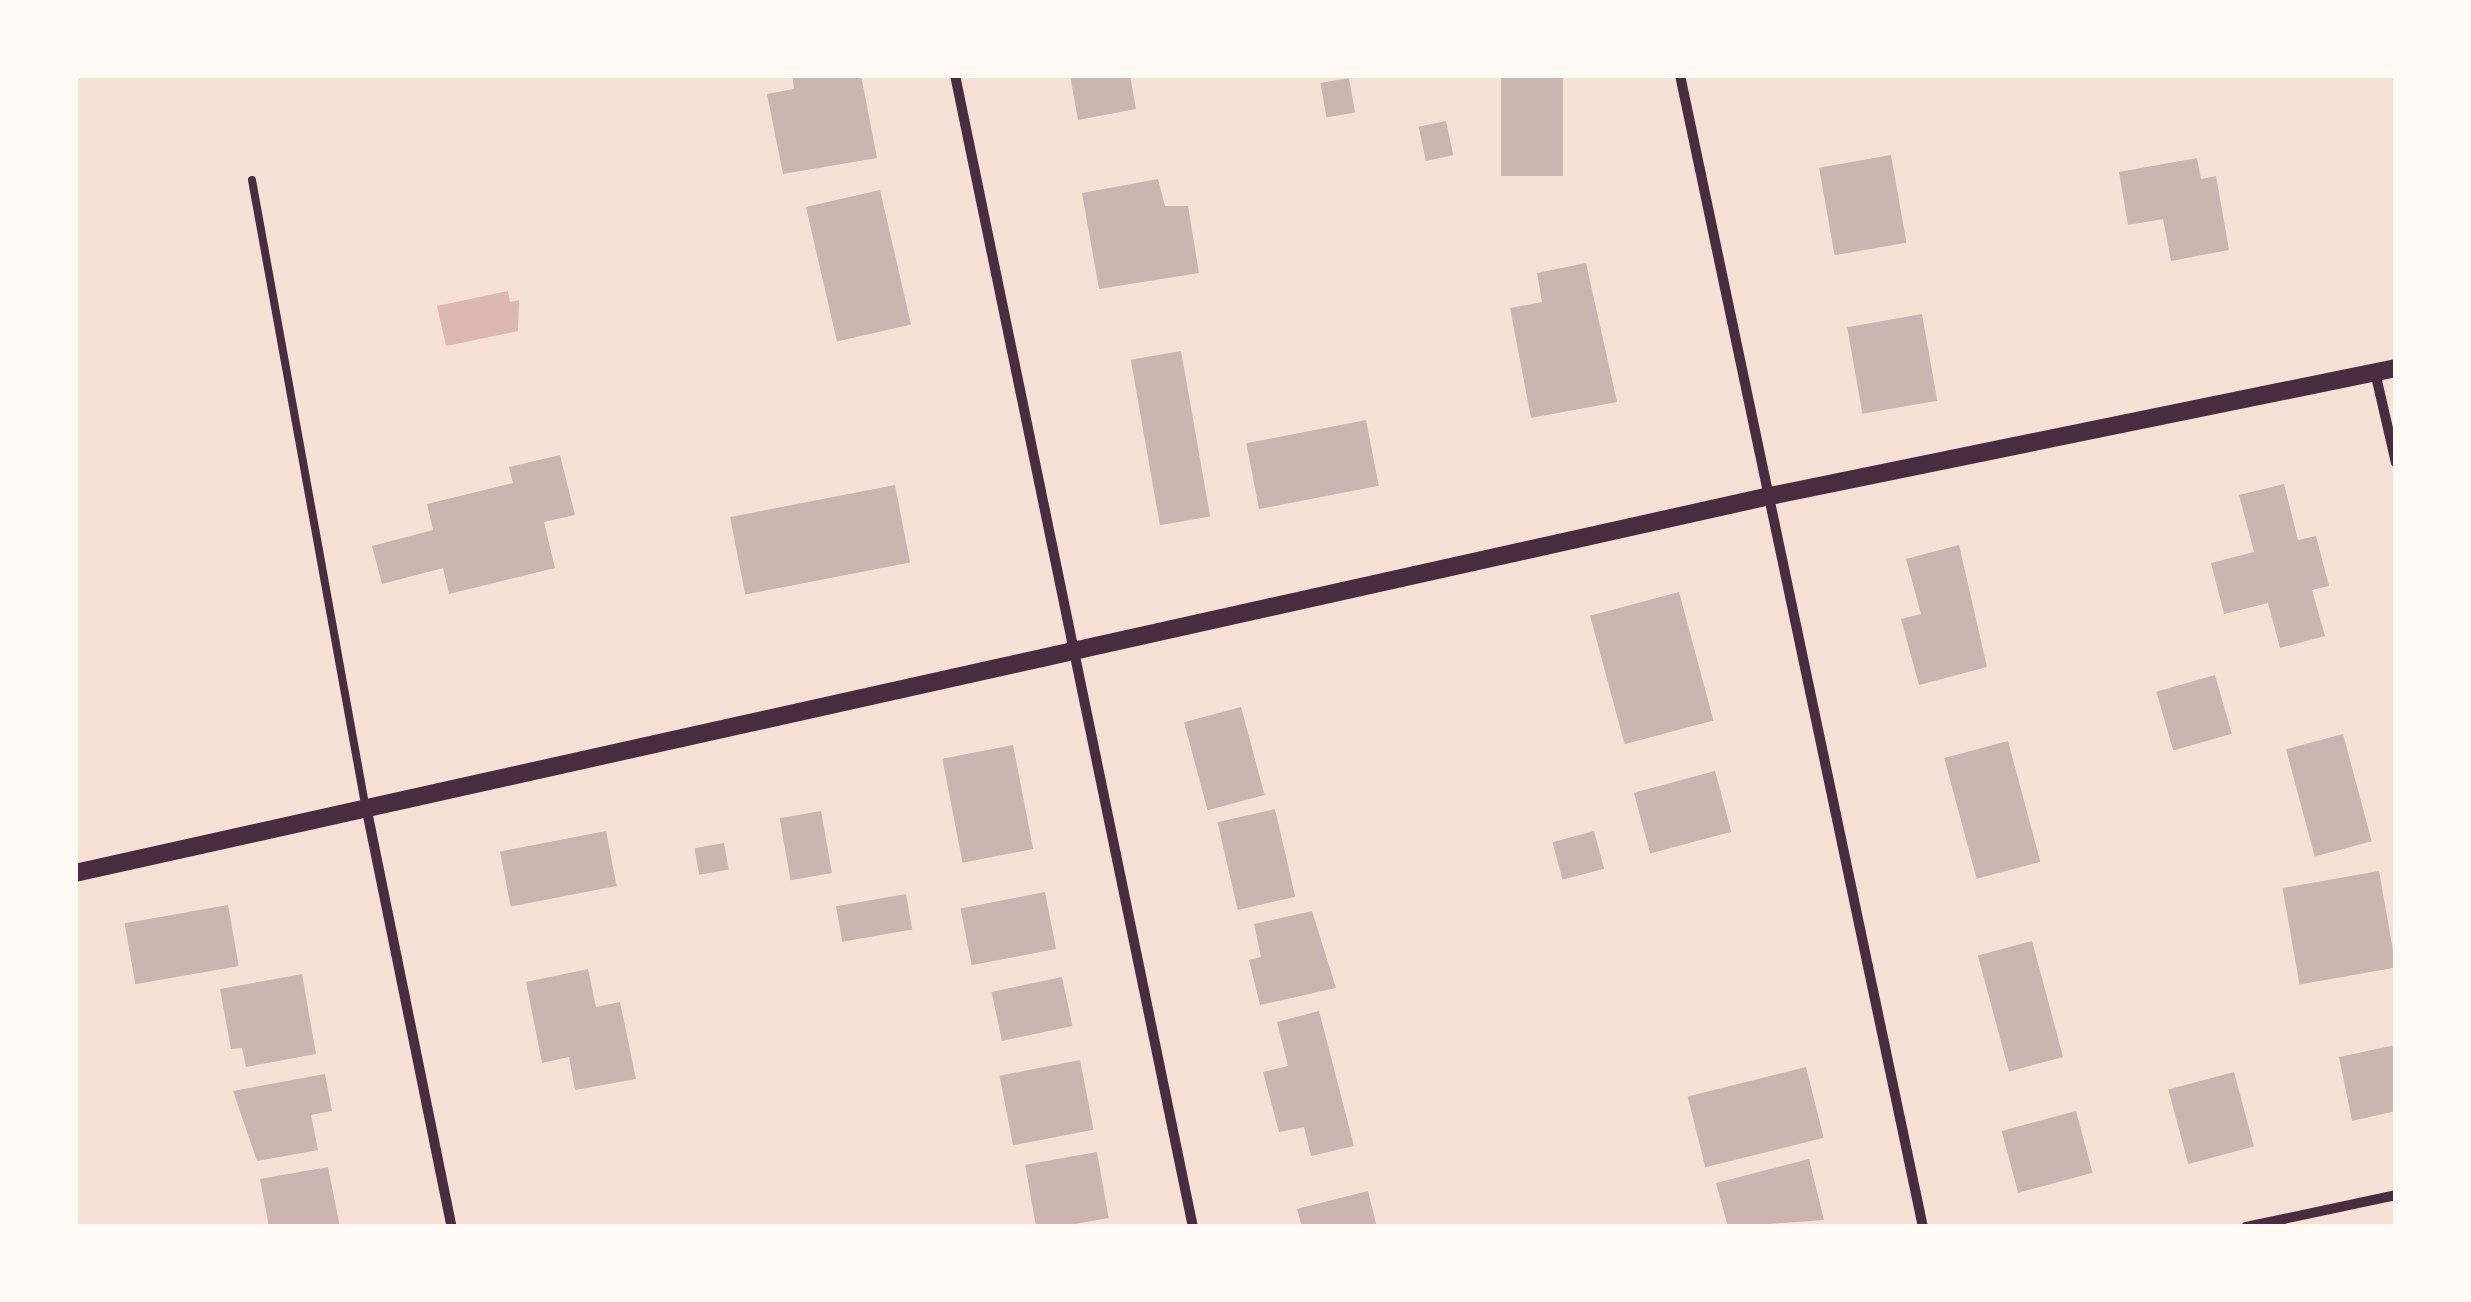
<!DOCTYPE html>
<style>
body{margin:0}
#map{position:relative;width:2471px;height:1302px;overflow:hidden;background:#f7e1d7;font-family:Raleway,sans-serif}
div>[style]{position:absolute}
.water>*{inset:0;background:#dcb8b0}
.building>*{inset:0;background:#ccb4b1;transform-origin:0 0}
.service>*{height:8px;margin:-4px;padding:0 4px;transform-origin:4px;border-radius:4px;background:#4a2c40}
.minor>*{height:10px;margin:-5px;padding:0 5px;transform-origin:5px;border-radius:5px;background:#4a2c40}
.tertiary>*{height:18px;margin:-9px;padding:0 9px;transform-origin:9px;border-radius:9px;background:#4a2c40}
span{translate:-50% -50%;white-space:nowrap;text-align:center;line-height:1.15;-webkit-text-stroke:9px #fffaf5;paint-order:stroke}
.frame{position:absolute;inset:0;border:78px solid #fffaf5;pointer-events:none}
</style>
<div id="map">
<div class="water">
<div style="clip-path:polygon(508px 291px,510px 302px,519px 300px,518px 331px,446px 346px,437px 306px)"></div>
</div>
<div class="building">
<div style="clip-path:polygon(792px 75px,861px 75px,877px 158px,783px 174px,767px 94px,794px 89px)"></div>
<div style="clip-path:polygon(1070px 75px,1130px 75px,1136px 109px,1078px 120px)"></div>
<div style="left:1501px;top:75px;width:62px;height:101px"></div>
<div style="left:1349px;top:78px;width:35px;height:29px;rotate:80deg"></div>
<div style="left:1446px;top:121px;width:35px;height:28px;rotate:78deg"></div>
<div style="left:1891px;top:155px;width:89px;height:73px;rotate:80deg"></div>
<div style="clip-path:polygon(2197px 158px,2201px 179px,2216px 176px,2229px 250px,2171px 261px,2163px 219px,2128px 225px,2119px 172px)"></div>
<div style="clip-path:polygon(1158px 179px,1165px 206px,1188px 206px,1199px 273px,1099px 289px,1082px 193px)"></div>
<div style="left:880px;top:190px;width:138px;height:76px;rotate:77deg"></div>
<div style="clip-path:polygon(1586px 263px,1617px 402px,1531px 418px,1510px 308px,1542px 302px,1537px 273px)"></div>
<div style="left:1922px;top:314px;width:88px;height:76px;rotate:80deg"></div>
<div style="left:1181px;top:351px;width:168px;height:51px;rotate:80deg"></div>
<div style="left:1366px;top:420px;width:67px;height:122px;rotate:79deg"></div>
<div style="clip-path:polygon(560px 455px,575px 515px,544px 522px,555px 568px,449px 594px,443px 568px,382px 584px,372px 546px,433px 530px,427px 504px,513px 483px,509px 467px)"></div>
<div style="clip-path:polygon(2284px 484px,2298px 540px,2316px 536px,2329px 586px,2312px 590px,2325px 636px,2280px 648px,2268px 603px,2224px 614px,2211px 563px,2254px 552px,2239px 495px)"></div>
<div style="left:895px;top:485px;width:79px;height:168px;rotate:79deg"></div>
<div style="clip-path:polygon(1959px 545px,1987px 667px,1919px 685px,1901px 619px,1921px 614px,1906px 559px)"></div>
<div style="left:1679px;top:592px;width:133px;height:92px;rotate:75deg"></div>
<div style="left:2215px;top:675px;width:61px;height:61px;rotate:74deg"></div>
<div style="left:1241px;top:707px;width:91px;height:59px;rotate:75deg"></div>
<div style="left:2343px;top:734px;width:111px;height:59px;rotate:75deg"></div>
<div style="left:2008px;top:741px;width:125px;height:66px;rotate:75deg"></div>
<div style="left:1013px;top:745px;width:106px;height:72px;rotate:79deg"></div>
<div style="left:1715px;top:771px;width:63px;height:84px;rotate:75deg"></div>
<div style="left:1275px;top:809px;width:90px;height:59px;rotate:77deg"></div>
<div style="left:821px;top:811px;width:63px;height:42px;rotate:80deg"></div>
<div style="left:606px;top:831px;width:56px;height:108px;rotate:79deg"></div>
<div style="left:1594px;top:831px;width:39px;height:43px;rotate:75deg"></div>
<div style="left:724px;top:843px;width:27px;height:30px;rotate:80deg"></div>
<div style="left:2379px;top:871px;width:98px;height:98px;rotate:80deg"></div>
<div style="left:1045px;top:892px;width:58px;height:86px;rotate:79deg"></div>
<div style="left:906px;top:894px;width:36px;height:71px;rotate:80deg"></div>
<div style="left:228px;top:905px;width:62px;height:105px;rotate:80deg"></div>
<div style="clip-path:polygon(1312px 911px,1336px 988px,1260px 1005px,1249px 960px,1261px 957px,1254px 924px)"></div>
<div style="left:2032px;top:941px;width:120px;height:56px;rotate:75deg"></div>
<div style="clip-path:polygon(588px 969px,596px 1007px,620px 1002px,636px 1079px,575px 1090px,569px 1057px,542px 1063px,526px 982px)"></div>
<div style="clip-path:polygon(302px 974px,316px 1054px,246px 1067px,242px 1048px,231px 1049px,220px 989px)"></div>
<div style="left:1062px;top:977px;width:50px;height:72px;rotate:78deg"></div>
<div style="clip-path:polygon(1319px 1011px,1354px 1146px,1311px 1156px,1304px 1127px,1279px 1132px,1263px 1072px,1288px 1066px,1277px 1022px)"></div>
<div style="clip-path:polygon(2396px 1045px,2396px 1111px,2352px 1121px,2339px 1057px)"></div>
<div style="left:1080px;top:1060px;width:71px;height:82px;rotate:79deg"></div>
<div style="left:1806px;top:1067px;width:73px;height:122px;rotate:76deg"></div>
<div style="left:2234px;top:1072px;width:77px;height:68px;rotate:75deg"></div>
<div style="clip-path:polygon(325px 1074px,332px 1111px,311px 1115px,318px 1150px,257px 1161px,233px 1091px)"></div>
<div style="left:2076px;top:1111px;width:64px;height:77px;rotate:75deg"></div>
<div style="left:1097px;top:1152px;width:67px;height:73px;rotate:80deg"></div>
<div style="clip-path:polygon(1809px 1159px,1824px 1220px,1728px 1227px,1716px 1183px)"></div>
<div style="clip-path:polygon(328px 1167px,340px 1227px,269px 1227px,260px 1179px)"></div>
<div style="clip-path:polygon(1368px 1191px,1377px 1227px,1302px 1227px,1297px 1209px)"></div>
</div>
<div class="service">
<div style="left:252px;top:180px;width:640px;rotate:79.74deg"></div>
</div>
<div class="minor">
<div style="left:955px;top:75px;width:1176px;rotate:78.33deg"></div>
<div style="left:1680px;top:75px;width:1177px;rotate:78.09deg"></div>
<div style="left:2375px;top:372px;width:93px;rotate:77deg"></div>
<div style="left:367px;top:811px;width:425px;rotate:78.5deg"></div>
<div style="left:2246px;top:1227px;width:153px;rotate:-12deg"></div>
</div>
<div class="tertiary">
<div style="left:75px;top:873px;width:1736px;rotate:-12.54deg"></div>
<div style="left:1770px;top:496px;width:639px;rotate:-11.56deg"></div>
</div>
<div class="frame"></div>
</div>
